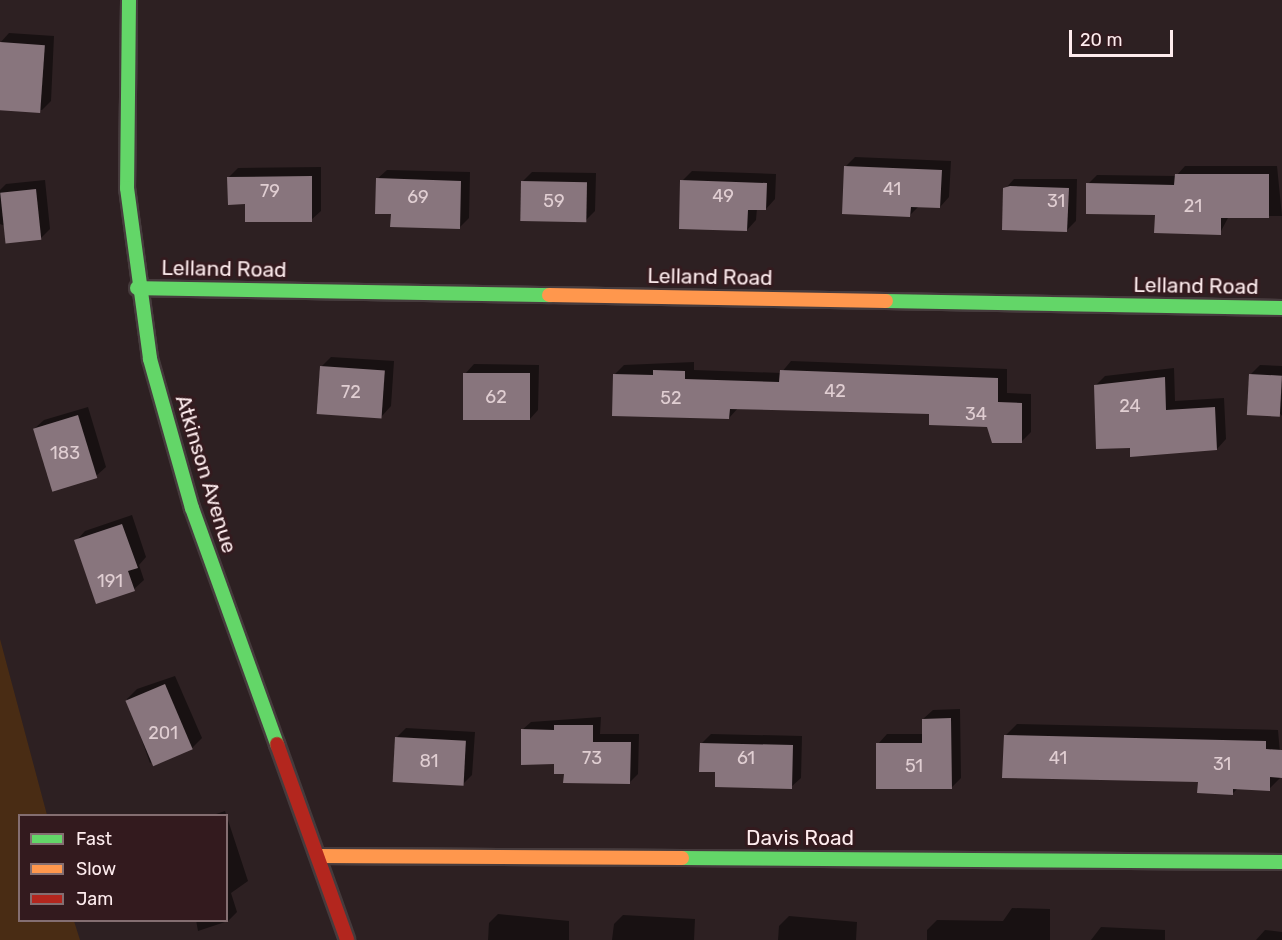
<!DOCTYPE html>
<style>
body{margin:0}
#map{position:relative;width:1282px;height:940px;overflow:hidden;background:#2d2022;font-family:Rubik,sans-serif}
div>[style]{position:absolute}
.green>*{inset:0;background:#492c14}
.shadow>*{inset:0;background:#0007}
.building>*{inset:0;background:#88757d;transform-origin:0 0}
.roads{filter:drop-shadow(2px 0 #463b3d) drop-shadow(-2px 0 #463b3d) drop-shadow(0 2px #463b3d) drop-shadow(0 -2px #463b3d)}
.fast>*{height:14px;margin:-7px;padding:0 7px;transform-origin:7px;border-radius:7px;background:#63d668}
.slow>*{height:14px;margin:-7px;padding:0 7px;transform-origin:7px;border-radius:7px;background:#ff974d}
.jam>*{height:14px;margin:-7px;padding:0 7px;transform-origin:7px;border-radius:7px;background:#b3261e}
span{translate:-50% -50%;white-space:nowrap;text-align:center;line-height:1.15;-webkit-text-stroke:6px #331a1e;paint-order:stroke}
.number-label{font-size:18px;color:#e0ced2}
.number-label span{-webkit-text-stroke-width:0}
.street-label{font-size:21px;color:#feecee}
.legend{position:absolute;left:18px;top:814px;width:210px;height:108px;box-sizing:border-box;background:#331a1e;border:2px solid #846e71;margin:0;padding:8px 10px;list-style:none;font-size:18px;color:#feecee}
.legend li{display:flex;align-items:center;gap:12px;height:30px}
.legend b{width:30px;border:2px solid #846e71}
.scale{position:absolute;left:1069px;top:30px;width:104px;height:27px;box-sizing:border-box;border:3px solid #feecee;border-top:0;padding-left:8px;font-size:18px;line-height:21px;white-space:nowrap;color:#feecee;-webkit-text-stroke:4px #331a1e;paint-order:stroke}
</style>
<div id="map">
<div class="green">
<div style="clip-path:polygon(0 639px,47px 815px,20px 816px,20px 920px,74px 921px,80px 940px,0 940px)"></div>
</div>
<div class="shadow">
<div style="clip-path:polygon(9px 33px,54px 36px,51px 101px,42px 110px,0 108px,0 43px)"></div>
<div style="clip-path:polygon(855px 157px,951px 161px,949px 197px,940px 207px,919px 206px,910px 215px,845px 167px)"></div>
<div style="clip-path:polygon(1185px 166px,1277px 166px,1282px 216px,1229px 216px,1220px 233px,1088px 184px,1097px 175px,1176px 176px)"></div>
<div style="clip-path:polygon(321px 167px,321px 211px,311px 220px,246px 203px,229px 177px,238px 168px)"></div>
<div style="clip-path:polygon(387px 170px,470px 172px,469px 218px,459px 228px,392px 213px,377px 179px)"></div>
<div style="clip-path:polygon(692px 171px,776px 174px,775px 199px,766px 209px,757px 208px,756px 220px,747px 230px,682px 181px)"></div>
<div style="clip-path:polygon(532px 172px,596px 173px,595px 211px,586px 220px,522px 182px)"></div>
<div style="clip-path:polygon(1014px 179px,1077px 179px,1076px 221px,1066px 231px,1005px 189px)"></div>
<div style="clip-path:polygon(45px 180px,50px 229px,40px 239px,0 224px,0 190px,6px 184px)"></div>
<div style="clip-path:polygon(331px 357px,394px 361px,391px 406px,382px 416px,321px 367px)"></div>
<div style="clip-path:polygon(791px 361px,1007px 369px,1007px 393px,1031px 394px,1031px 432px,1021px 442px,988px 425px,931px 413px,739px 407px,729px 418px,614px 375px,624px 365px,694px 362px,694px 370px,781px 373px)"></div>
<div style="clip-path:polygon(474px 364px,539px 365px,538px 410px,529px 420px,465px 374px)"></div>
<div style="clip-path:polygon(1260px 365px,1282px 366px,1282px 416px,1251px 374px)"></div>
<div style="clip-path:polygon(1174px 368px,1175px 401px,1224px 398px,1226px 439px,1217px 449px,1132px 446px,1095px 386px,1105px 376px)"></div>
<div style="clip-path:polygon(88px 407px,106px 467px,96px 476px,34px 429px,44px 420px)"></div>
<div style="clip-path:polygon(132px 515px,146px 557px,139px 565px,144px 580px,134px 589px,76px 541px,85px 531px)"></div>
<div style="clip-path:polygon(175px 676px,202px 738px,192px 748px,150px 763px,127px 699px,137px 689px)"></div>
<div style="clip-path:polygon(960px 709px,961px 778px,951px 788px,878px 744px,887px 734px,923px 734px,923px 719px,933px 710px)"></div>
<div style="clip-path:polygon(601px 717px,600px 734px,639px 734px,638px 774px,630px 782px,565px 773px,522px 730px,531px 722px)"></div>
<div style="clip-path:polygon(1017px 724px,1278px 730px,1282px 776px,1269px 789px,1238px 788px,1233px 793px,1199px 780px,1005px 736px)"></div>
<div style="clip-path:polygon(406px 728px,475px 732px,472px 775px,462px 785px,397px 737px)"></div>
<div style="clip-path:polygon(711px 734px,802px 736px,801px 778px,791px 787px,716px 771px,701px 744px)"></div>
<div style="clip-path:polygon(225px 811px,248px 881px,231px 893px,237px 912px,228px 921px,198px 931px,196px 920px,226px 920px,226px 816px,210px 816px)"></div>
<div style="clip-path:polygon(1012px 908px,1050px 909px,1050px 940px,927px 940px,927px 930px,937px 920px,1003px 921px)"></div>
<div style="clip-path:polygon(498px 914px,569px 921px,569px 940px,488px 940px,489px 923px)"></div>
<div style="clip-path:polygon(623px 915px,695px 919px,694px 940px,612px 940px,614px 924px)"></div>
<div style="clip-path:polygon(789px 916px,857px 922px,856px 940px,778px 940px,779px 926px)"></div>
<div style="clip-path:polygon(1101px 927px,1165px 930px,1165px 940px,1091px 940px)"></div>
<div style="clip-path:polygon(1265px 930px,1282px 932px,1282px 940px,1256px 940px)"></div>
</div>
<div class="building">
<div style="left:0;top:42px;width:45px;height:68px;rotate:4deg"></div>
<div style="clip-path:polygon(844px 166px,942px 170px,940px 208px,911px 207px,910px 217px,842px 214px)"></div>
<div style="clip-path:polygon(1175px 174px,1269px 174px,1269px 218px,1221px 218px,1221px 235px,1154px 233px,1155px 215px,1086px 214px,1086px 183px,1174px 185px)"></div>
<div style="clip-path:polygon(312px 176px,312px 222px,245px 222px,245px 204px,228px 205px,227px 177px)"></div>
<div style="clip-path:polygon(376px 178px,461px 181px,460px 229px,390px 227px,391px 214px,375px 214px)"></div>
<div style="clip-path:polygon(680px 180px,767px 183px,766px 210px,748px 210px,747px 231px,679px 229px)"></div>
<div style="left:521px;top:181px;width:66px;height:40px;rotate:1deg"></div>
<div style="clip-path:polygon(1010px 186px,1069px 188px,1067px 232px,1002px 230px,1003px 188px)"></div>
<div style="left:36px;top:189px;width:51px;height:36px;rotate:84deg"></div>
<div style="left:320px;top:366px;width:65px;height:48px;rotate:4deg"></div>
<div style="clip-path:polygon(653px 370px,685px 371px,685px 379px,779px 382px,780px 370px,998px 378px,998px 402px,1022px 403px,1022px 443px,992px 443px,987px 427px,929px 425px,929px 414px,730px 409px,729px 419px,612px 416px,613px 374px,653px 375px)"></div>
<div style="left:463px;top:373px;width:67px;height:47px"></div>
<div style="left:1249px;top:374px;width:33px;height:41px;rotate:3deg"></div>
<div style="clip-path:polygon(1165px 377px,1166px 410px,1215px 407px,1217px 450px,1130px 457px,1130px 448px,1096px 449px,1094px 385px)"></div>
<div style="left:78px;top:415px;width:66px;height:47px;rotate:73deg"></div>
<div style="clip-path:polygon(122px 524px,138px 568px,128px 571px,135px 591px,96px 604px,74px 540px)"></div>
<div style="left:165px;top:684px;width:71px;height:43px;rotate:67deg"></div>
<div style="clip-path:polygon(951px 718px,952px 789px,876px 789px,876px 743px,922px 743px,922px 719px)"></div>
<div style="clip-path:polygon(554px 725px,593px 725px,593px 742px,631px 742px,630px 784px,563px 783px,564px 774px,554px 774px,554px 764px,521px 765px,521px 729px,554px 730px)"></div>
<div style="clip-path:polygon(1004px 735px,1266px 741px,1266px 749px,1282px 750px,1282px 778px,1270px 777px,1270px 791px,1233px 789px,1233px 795px,1197px 793px,1198px 782px,1002px 778px)"></div>
<div style="left:395px;top:737px;width:71px;height:45px;rotate:3deg"></div>
<div style="clip-path:polygon(700px 743px,793px 745px,792px 789px,715px 787px,715px 772px,699px 772px)"></div>
</div>
<div class="roads">
<div class="fast">
<div style="left:129px;top:0;width:188px;rotate:90.6deg"></div>
<div style="left:127px;top:188px;width:173px;rotate:82.3deg"></div>
<div style="left:150px;top:359px;width:155px;rotate:74.3deg"></div>
<div style="left:192px;top:508px;width:251px;rotate:70.2deg"></div>
<div style="left:137px;top:288px;width:412px;rotate:1deg"></div>
<div style="left:886px;top:301px;width:396px;rotate:1deg"></div>
<div style="left:682px;top:858px;width:600px;rotate:0.38deg"></div>
</div>
<div class="slow">
<div style="left:549px;top:295px;width:337px;rotate:1deg"></div>
<div style="left:318px;top:856px;width:364px;rotate:0.3deg"></div>
</div>
<div class="jam">
<div style="left:277px;top:744px;width:208px;rotate:70.3deg"></div>
</div>
</div>
<div class="number-label">
<span style="left:892px;top:189px">41</span>
<span style="left:270px;top:191px">79</span>
<span style="left:723px;top:196px">49</span>
<span style="left:418px;top:197px">69</span>
<span style="left:554px;top:201px">59</span>
<span style="left:1056px;top:201px">31</span>
<span style="left:1193px;top:206px">21</span>
<span style="left:835px;top:391px">42</span>
<span style="left:351px;top:392px">72</span>
<span style="left:496px;top:397px">62</span>
<span style="left:671px;top:398px">52</span>
<span style="left:1130px;top:406px">24</span>
<span style="left:976px;top:414px">34</span>
<span style="left:65px;top:453px">183</span>
<span style="left:110px;top:581px">191</span>
<span style="left:163px;top:733px">201</span>
<span style="left:592px;top:758px">73</span>
<span style="left:746px;top:758px">61</span>
<span style="left:1058px;top:758px">41</span>
<span style="left:429px;top:761px">81</span>
<span style="left:1222px;top:764px">31</span>
<span style="left:914px;top:766px">51</span>
</div>
<div class="street-label">
<span style="left:224px;top:269px;rotate:1deg">Lelland Road</span>
<span style="left:710px;top:277px;rotate:1deg">Lelland Road</span>
<span style="left:1196px;top:286px;rotate:1deg">Lelland Road</span>
<span style="left:206px;top:474px;rotate:73deg">Atkinson Avenue</span>
<span style="left:800px;top:838px">Davis Road</span>
</div>
<ul class="legend">
<li><b style="height:8px;background:#63d668"></b>Fast</li>
<li><b style="height:8px;background:#ff974d"></b>Slow</li>
<li><b style="height:8px;background:#b3261e"></b>Jam</li>
</ul>
<div class="scale">20 m</div>
</div>
